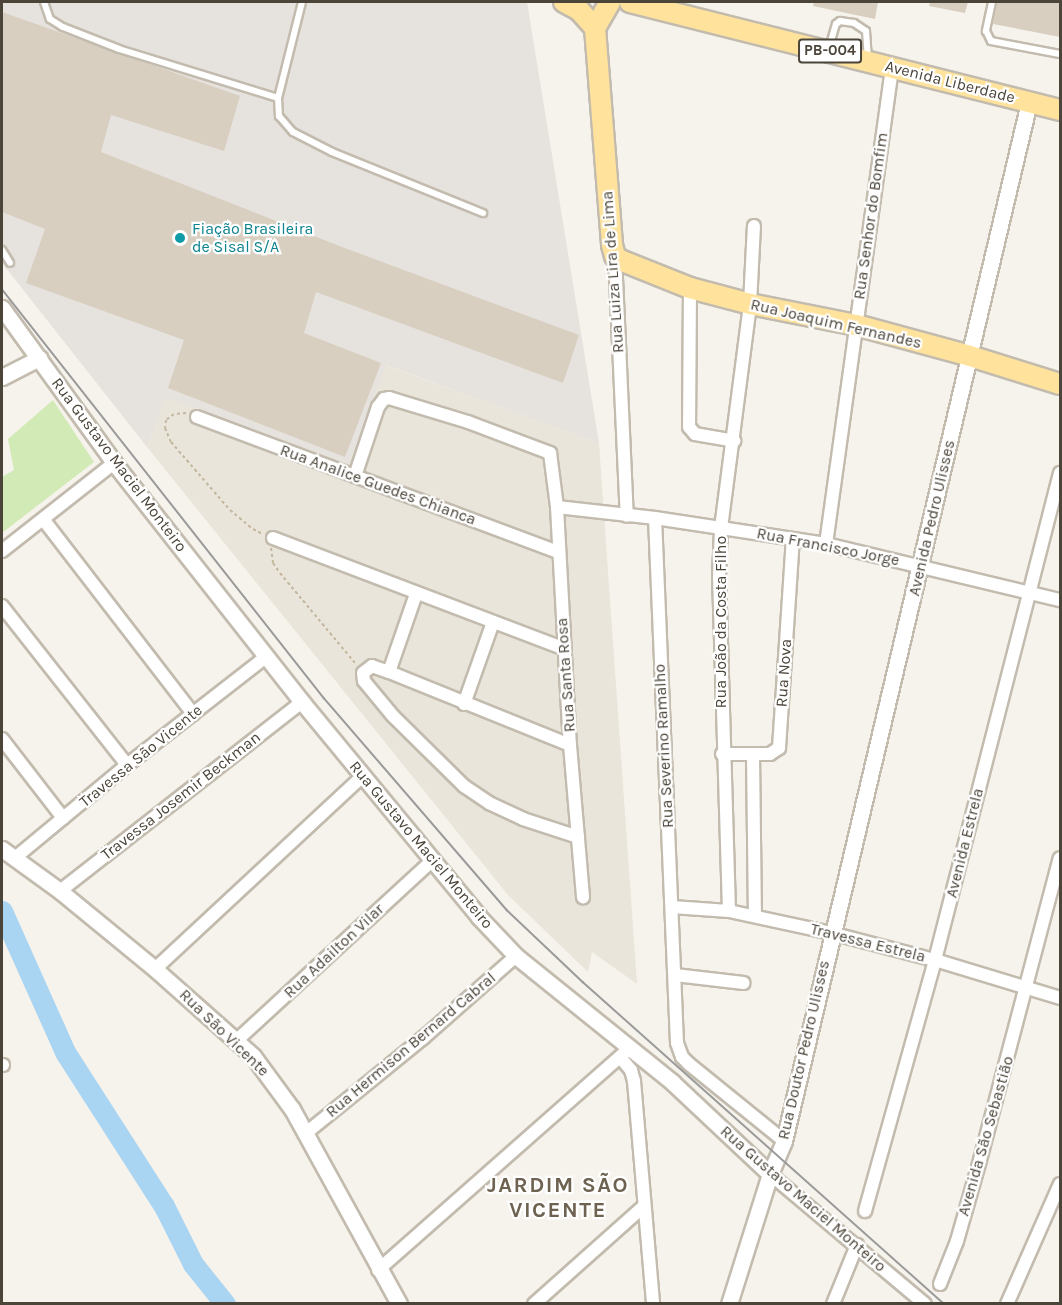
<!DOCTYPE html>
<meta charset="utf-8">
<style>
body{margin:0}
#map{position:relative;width:1062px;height:1305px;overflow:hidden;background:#f6f3ec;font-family:Karla,sans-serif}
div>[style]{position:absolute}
.residential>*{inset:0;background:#eae5da}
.industrial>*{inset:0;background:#e6e2dd}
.green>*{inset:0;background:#d2eab5}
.river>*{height:21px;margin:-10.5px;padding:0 10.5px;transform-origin:10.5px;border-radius:10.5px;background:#a9d4f2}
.building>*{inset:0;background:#d8cfc1}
.path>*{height:2px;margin-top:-1px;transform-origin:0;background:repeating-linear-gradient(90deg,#c4b79f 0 3px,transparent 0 6px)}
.roads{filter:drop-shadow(2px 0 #c2bbae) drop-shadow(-2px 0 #c2bbae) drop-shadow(0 2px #c2bbae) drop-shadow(0 -2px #c2bbae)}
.service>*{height:6px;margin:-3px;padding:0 3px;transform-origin:3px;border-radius:3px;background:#fff}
.minor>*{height:12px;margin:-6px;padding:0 6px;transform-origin:6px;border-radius:6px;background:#fff}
.tertiary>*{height:15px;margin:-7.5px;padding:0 7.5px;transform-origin:7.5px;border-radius:7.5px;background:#fff}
.primary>*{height:20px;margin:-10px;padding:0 10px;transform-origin:10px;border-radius:10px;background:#ffe39c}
.tram>*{height:1.5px;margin:-0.75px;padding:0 0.75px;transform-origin:0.75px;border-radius:0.75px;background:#9a9a9a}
.dots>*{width:16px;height:16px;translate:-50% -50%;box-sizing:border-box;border:3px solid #fff;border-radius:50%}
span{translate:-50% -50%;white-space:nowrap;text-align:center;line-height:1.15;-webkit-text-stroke:4.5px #fff;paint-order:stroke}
.shield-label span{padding:2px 4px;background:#fff;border:2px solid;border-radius:4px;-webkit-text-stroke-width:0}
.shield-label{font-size:15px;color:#4b4439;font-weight:700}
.street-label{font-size:16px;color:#4b4439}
.culture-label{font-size:16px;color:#0d838f}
.left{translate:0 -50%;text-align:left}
.district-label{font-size:22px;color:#6e6250;font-weight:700;letter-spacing:1.5px}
.frame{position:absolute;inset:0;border:3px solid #4b4439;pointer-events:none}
</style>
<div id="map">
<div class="residential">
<div style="clip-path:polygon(385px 365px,599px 443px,637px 984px,592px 952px,588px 972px,508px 895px,147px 447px,166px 396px,349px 463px)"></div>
</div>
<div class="industrial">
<div style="clip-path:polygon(2px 2px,527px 2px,599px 443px,386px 365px,349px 464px,166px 397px,147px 447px,2px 263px)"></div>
</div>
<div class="green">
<div style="clip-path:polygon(53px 400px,94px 462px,2px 533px,2px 477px,14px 470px,8px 439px)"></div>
</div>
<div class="river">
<div style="left:2px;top:911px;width:154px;rotate:65.9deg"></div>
<div style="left:65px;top:1052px;width:183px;rotate:57.3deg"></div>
<div style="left:164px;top:1206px;width:65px;rotate:63.4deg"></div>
<div style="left:193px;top:1264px;width:51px;rotate:51.3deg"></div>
</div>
<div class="building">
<div style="clip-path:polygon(814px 2px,878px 2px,875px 19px,813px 6px)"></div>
<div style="clip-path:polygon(930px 2px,968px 2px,965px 13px,929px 6px)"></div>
<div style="clip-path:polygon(997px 3px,1060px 2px,1060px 37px,993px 24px)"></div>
<div style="clip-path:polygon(2px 12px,240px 96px,224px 151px,111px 115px,101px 152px,342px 247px,579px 335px,563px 383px,316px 292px,304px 333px,381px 363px,345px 457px,168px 388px,184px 340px,26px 283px,45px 229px,2px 212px)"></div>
</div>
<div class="path">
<div style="left:186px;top:413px;width:12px;rotate:175deg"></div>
<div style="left:174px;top:414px;width:10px;rotate:143deg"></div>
<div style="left:166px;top:420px;width:8px;rotate:97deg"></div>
<div style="left:165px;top:428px;width:15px;rotate:67deg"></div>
<div style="left:171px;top:442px;width:90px;rotate:49.1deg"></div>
<div style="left:230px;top:510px;width:30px;rotate:40deg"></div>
<div style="left:253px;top:529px;width:11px;rotate:27deg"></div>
<div style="left:271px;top:548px;width:15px;rotate:82deg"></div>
<div style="left:273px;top:563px;width:12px;rotate:55deg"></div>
<div style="left:280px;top:573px;width:117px;rotate:50.2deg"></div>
</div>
<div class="roads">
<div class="service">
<div style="left:44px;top:2px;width:18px;rotate:71deg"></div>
<div style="left:50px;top:19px;width:15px;rotate:32deg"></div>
<div style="left:63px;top:27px;width:60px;rotate:21.4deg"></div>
<div style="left:119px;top:49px;width:166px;rotate:17.1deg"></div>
<div style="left:302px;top:2px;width:99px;rotate:104deg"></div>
<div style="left:278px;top:98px;width:18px;rotate:87deg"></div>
<div style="left:279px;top:116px;width:21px;rotate:49deg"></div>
<div style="left:293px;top:132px;width:44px;rotate:27.1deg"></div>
<div style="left:332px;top:152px;width:163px;rotate:22deg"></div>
<div style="left:992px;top:2px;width:30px;rotate:102deg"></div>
<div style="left:986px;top:31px;width:11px;rotate:63deg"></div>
<div style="left:991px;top:41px;width:70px;rotate:10.7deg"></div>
<div style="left:829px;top:48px;width:25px;rotate:-74deg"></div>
<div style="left:836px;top:24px;width:5px;rotate:-37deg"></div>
<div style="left:840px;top:21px;width:14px;rotate:8deg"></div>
<div style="left:854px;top:23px;width:14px;rotate:34deg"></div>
<div style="left:866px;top:31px;width:26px;rotate:86deg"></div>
<div style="left:2px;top:250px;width:15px;rotate:58deg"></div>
</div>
<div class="minor">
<div style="left:615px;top:256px;width:260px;rotate:87.4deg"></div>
<div style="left:690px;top:288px;width:139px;rotate:90.4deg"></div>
<div style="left:689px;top:427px;width:9px;rotate:49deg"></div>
<div style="left:695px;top:434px;width:40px;rotate:10deg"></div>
<div style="left:197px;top:417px;width:385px;rotate:20.5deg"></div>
<div style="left:355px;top:476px;width:73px;rotate:-71.6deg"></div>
<div style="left:378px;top:407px;width:10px;rotate:-53deg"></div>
<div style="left:384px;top:399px;width:5px;rotate:-11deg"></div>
<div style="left:389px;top:398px;width:83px;rotate:16.9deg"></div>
<div style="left:468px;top:422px;width:88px;rotate:20.7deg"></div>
<div style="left:550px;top:453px;width:54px;rotate:82.6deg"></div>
<div style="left:557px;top:507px;width:238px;rotate:86.9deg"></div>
<div style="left:570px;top:745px;width:153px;rotate:85.1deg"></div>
<div style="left:557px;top:507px;width:99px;rotate:6.4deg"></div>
<div style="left:655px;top:518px;width:173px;rotate:8.6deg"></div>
<div style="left:826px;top:544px;width:241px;rotate:13.5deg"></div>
<div style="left:655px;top:518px;width:525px;rotate:87.6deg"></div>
<div style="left:677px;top:1043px;width:15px;rotate:70deg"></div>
<div style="left:682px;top:1057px;width:10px;rotate:45deg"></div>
<div style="left:689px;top:1064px;width:122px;rotate:39deg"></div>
<div style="left:43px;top:519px;width:246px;rotate:52.4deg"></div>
<div style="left:273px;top:538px;width:312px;rotate:20.8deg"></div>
<div style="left:826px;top:544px;width:482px;rotate:-82.1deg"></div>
<div style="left:2px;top:551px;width:142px;rotate:-38.2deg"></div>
<div style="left:2px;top:606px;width:202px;rotate:51.8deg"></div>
<div style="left:389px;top:672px;width:83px;rotate:-70.9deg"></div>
<div style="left:464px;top:704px;width:87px;rotate:-70.5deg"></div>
<div style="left:2px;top:739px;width:100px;rotate:52.3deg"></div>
<div style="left:570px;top:745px;width:195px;rotate:-158deg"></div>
<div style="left:389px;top:672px;width:18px;rotate:-161deg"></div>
<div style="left:372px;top:666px;width:11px;rotate:142deg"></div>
<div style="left:363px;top:673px;width:8px;rotate:83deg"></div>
<div style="left:364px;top:681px;width:45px;rotate:50.4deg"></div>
<div style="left:393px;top:716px;width:100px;rotate:44.6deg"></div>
<div style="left:464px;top:786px;width:30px;rotate:34deg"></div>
<div style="left:489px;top:803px;width:38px;rotate:25deg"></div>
<div style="left:523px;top:819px;width:58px;rotate:18.1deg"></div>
<div style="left:722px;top:754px;width:48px"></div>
<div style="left:770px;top:754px;width:11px;rotate:-34deg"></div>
<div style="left:779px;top:748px;width:209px;rotate:-86.2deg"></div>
<div style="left:753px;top:755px;width:161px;rotate:89.3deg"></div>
<div style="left:16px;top:857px;width:144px;rotate:-39.7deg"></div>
<div style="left:127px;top:765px;width:177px;rotate:-37.9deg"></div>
<div style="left:60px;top:891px;width:307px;rotate:-38deg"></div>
<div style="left:672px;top:907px;width:57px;rotate:4deg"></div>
<div style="left:729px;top:911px;width:104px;rotate:12.2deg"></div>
<div style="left:831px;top:933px;width:107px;rotate:14.6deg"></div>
<div style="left:935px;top:960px;width:131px;rotate:16.9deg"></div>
<div style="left:729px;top:911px;width:333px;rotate:-91.7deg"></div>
<div style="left:719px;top:578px;width:50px;rotate:-87.7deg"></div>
<div style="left:721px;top:528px;width:226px;rotate:-82.6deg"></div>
<div style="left:750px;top:304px;width:78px;rotate:-87.1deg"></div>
<div style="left:155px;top:969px;width:284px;rotate:-42.9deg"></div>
<div style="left:675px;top:975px;width:69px;rotate:6.6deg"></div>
<div style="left:236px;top:1041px;width:266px;rotate:-42.6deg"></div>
<div style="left:620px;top:1057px;width:17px;rotate:50deg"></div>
<div style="left:631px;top:1070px;width:11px;rotate:75deg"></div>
<div style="left:634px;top:1081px;width:224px;rotate:85.1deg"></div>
<div style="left:2px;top:1065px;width:1px"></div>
<div style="left:306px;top:1133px;width:151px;rotate:-39.1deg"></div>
<div style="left:423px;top:1038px;width:124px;rotate:-41.4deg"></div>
<div style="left:770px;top:1174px;width:202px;rotate:40deg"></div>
<div style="left:865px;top:1211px;width:261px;rotate:-74.4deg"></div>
<div style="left:935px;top:960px;width:503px;rotate:-75.6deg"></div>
<div style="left:378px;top:1270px;width:336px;rotate:-41.4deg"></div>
<div style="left:940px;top:1284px;width:46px;rotate:-68.4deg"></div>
<div style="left:957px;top:1241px;width:84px;rotate:-74.1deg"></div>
<div style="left:980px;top:1160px;width:312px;rotate:-75.2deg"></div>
<div style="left:534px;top:1304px;width:147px;rotate:-41.7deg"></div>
<div style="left:833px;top:1304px;width:64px;rotate:-67.9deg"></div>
<div style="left:1007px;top:1304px;width:131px;rotate:-66.2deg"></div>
</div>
<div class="tertiary">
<div style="left:2px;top:308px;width:191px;rotate:54.1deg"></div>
<div style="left:114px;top:463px;width:304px;rotate:51.8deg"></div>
<div style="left:302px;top:702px;width:278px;rotate:50.5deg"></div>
<div style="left:479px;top:917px;width:54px;rotate:46.5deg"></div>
<div style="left:516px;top:956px;width:201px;rotate:38.9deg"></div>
<div style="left:672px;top:1082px;width:134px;rotate:43.2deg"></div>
<div style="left:2px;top:377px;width:42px;rotate:-27.2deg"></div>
<div style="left:2px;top:849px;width:72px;rotate:35.9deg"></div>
<div style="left:60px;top:891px;width:123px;rotate:39.4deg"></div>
<div style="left:155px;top:969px;width:131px;rotate:41.6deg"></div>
<div style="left:253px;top:1056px;width:66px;rotate:53.7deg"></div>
<div style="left:292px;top:1109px;width:222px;rotate:61.2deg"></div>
<div style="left:729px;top:1304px;width:136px;rotate:-72.5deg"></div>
<div style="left:770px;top:1174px;width:36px;rotate:-67deg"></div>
<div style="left:784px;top:1141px;width:1067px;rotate:-76.73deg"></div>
</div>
<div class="primary">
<div style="left:564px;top:2px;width:17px;rotate:28deg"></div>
<div style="left:579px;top:10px;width:24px;rotate:48deg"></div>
<div style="left:630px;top:2px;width:443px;rotate:14.1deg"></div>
<div style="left:595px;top:28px;width:218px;rotate:85.5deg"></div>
<div style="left:612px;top:245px;width:11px;rotate:75deg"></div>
<div style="left:615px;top:256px;width:6px;rotate:39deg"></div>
<div style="left:620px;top:260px;width:75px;rotate:21.8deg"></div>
<div style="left:690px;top:288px;width:62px;rotate:14.9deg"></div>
<div style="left:750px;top:304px;width:108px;rotate:11.2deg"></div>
<div style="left:856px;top:325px;width:118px;rotate:15.2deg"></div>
<div style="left:970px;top:356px;width:94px;rotate:17.3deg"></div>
<div style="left:595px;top:28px;width:30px;rotate:-60deg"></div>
</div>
</div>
<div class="tram">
<div style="left:2px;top:289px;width:521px;rotate:51.79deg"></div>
<div style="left:324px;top:698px;width:280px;rotate:49.2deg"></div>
<div style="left:507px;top:910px;width:105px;rotate:43.5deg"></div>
<div style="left:583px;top:982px;width:484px;rotate:41.7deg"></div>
</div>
<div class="dots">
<div style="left:180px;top:238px;background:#0f9aa8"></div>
</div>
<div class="shield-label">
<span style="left:830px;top:51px">PB-004</span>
</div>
<div class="street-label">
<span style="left:950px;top:82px;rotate:14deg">Avenida Liberdade</span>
<span style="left:871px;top:216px;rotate:-82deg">Rua Senhor do Bomfim</span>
<span style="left:613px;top:272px;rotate:-94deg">Rua Luiza Lira de Lima</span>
<span style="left:836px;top:324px;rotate:13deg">Rua Joaquim Fernandes</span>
<span style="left:119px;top:465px;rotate:53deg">Rua Gustavo Maciel Monteiro</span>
<span style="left:378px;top:485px;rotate:20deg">Rua Analice Guedes Chianca</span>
<span style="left:932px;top:518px;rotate:-77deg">Avenida Pedro Ulisses</span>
<span style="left:828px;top:547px;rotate:11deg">Rua Francisco Jorge</span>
<span style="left:721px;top:622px;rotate:-90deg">Rua João da Costa Filho</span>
<span style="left:784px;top:673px;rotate:-86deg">Rua Nova</span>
<span style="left:566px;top:675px;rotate:-94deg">Rua Santa Rosa</span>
<span style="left:664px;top:746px;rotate:-93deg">Rua Severino Ramalho</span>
<span style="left:141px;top:756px;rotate:-39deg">Travessa São Vicente</span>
<span style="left:181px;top:796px;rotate:-38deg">Travessa Josemir Beckman</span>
<span style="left:965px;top:843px;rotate:-76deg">Avenida Estrela</span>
<span style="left:421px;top:845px;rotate:50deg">Rua Gustavo Maciel Monteiro</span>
<span style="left:868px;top:943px;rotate:14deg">Travessa Estrela</span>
<span style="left:334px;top:951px;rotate:-43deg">Rua Adailton Vilar</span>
<span style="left:224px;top:1033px;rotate:44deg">Rua São Vicente</span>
<span style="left:411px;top:1045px;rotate:-40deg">Rua Hermison Bernard Cabral</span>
<span style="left:804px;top:1050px;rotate:-77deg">Rua Doutor Pedro Ulisses</span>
<span style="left:986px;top:1136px;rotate:-74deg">Avenida São Sebastião</span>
<span style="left:803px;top:1199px;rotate:41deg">Rua Gustavo Maciel Monteiro</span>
</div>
<div class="culture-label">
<span class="left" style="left:192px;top:238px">Fiação Brasileira<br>de Sisal S/A</span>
</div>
<div class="district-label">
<span style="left:558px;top:1198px">JARDIM SÃO<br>VICENTE</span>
</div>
<div class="frame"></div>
</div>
